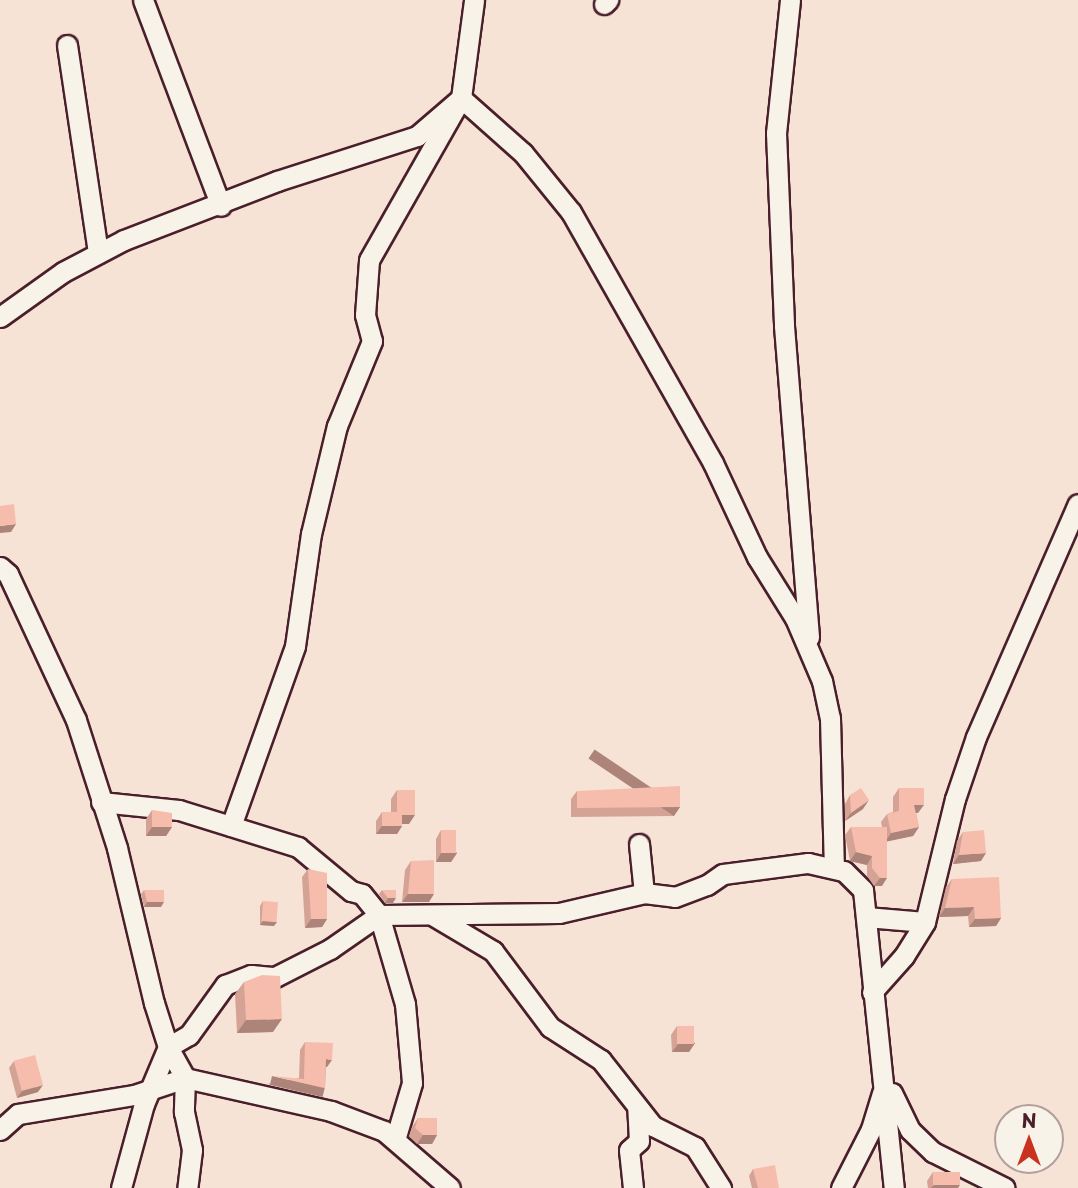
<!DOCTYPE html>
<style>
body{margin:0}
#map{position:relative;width:1078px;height:1188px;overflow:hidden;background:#f7e3d6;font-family:"Playpen Sans",sans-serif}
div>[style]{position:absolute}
.roads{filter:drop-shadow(2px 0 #4a1f2b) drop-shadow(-2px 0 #4a1f2b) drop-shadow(0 2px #4a1f2b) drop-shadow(0 -2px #4a1f2b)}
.minor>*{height:19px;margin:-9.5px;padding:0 9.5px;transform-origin:9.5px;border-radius:9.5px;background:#f7f3e8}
.wall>*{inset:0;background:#d4a395}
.shaded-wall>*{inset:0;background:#ac8479;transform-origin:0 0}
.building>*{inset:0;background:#f6bdad;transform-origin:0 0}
span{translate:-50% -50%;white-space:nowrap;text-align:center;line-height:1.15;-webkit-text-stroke:5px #f7f3e8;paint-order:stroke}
.north{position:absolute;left:994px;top:1104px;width:70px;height:70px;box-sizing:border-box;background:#f7f3e8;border:2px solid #b29e9c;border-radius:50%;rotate:0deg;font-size:19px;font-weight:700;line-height:28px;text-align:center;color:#4a1f2b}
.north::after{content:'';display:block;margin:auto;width:24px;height:32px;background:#c8321e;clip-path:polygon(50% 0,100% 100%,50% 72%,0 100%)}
</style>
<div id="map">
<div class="roads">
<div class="minor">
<div style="left:143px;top:0;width:220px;rotate:69.3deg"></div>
<div style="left:790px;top:0;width:134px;rotate:96deg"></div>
<div style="left:776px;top:133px;width:193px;rotate:87.6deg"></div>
<div style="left:784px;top:326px;width:312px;rotate:85.4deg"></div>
<div style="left:604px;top:4px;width:6px;rotate:-45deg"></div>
<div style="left:67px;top:45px;width:210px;rotate:81.5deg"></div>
<div style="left:0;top:317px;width:77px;rotate:-35.5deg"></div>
<div style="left:63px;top:272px;width:69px;rotate:-27.7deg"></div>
<div style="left:124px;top:240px;width:164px;rotate:-21.1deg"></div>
<div style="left:277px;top:181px;width:147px;rotate:-17.8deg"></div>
<div style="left:417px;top:136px;width:58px;rotate:-40.8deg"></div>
<div style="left:461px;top:98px;width:99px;rotate:-82.4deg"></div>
<div style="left:0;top:567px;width:11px;rotate:41deg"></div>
<div style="left:8px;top:574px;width:161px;rotate:65deg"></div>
<div style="left:76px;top:720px;width:134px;rotate:72.2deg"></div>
<div style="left:117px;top:848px;width:159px;rotate:76.6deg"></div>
<div style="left:154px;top:1003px;width:46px;rotate:72.3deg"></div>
<div style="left:168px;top:1047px;width:35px;rotate:61deg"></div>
<div style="left:185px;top:1078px;width:34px;rotate:92deg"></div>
<div style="left:184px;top:1112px;width:39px;rotate:78deg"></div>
<div style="left:192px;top:1150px;width:38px;rotate:97deg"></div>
<div style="left:101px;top:802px;width:78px;rotate:5.9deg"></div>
<div style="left:179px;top:810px;width:125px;rotate:17.3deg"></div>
<div style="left:298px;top:847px;width:69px;rotate:39.7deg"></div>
<div style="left:351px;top:891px;width:11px;rotate:15deg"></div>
<div style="left:362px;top:894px;width:27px;rotate:51deg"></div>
<div style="left:379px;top:915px;width:93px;rotate:73.7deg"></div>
<div style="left:405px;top:1004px;width:79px;rotate:84.9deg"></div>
<div style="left:412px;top:1083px;width:59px;rotate:106.6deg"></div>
<div style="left:231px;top:826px;width:191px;rotate:-70.4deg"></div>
<div style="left:295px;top:646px;width:113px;rotate:-81.9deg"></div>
<div style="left:311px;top:534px;width:111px;rotate:-76.5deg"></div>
<div style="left:337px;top:426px;width:92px;rotate:-67.6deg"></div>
<div style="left:372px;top:341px;width:27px;rotate:-105deg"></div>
<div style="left:365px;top:315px;width:55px;rotate:-85.8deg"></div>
<div style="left:369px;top:260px;width:186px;rotate:-60.4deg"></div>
<div style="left:461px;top:98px;width:83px;rotate:41.6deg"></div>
<div style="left:523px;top:153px;width:76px;rotate:50.9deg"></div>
<div style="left:571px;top:212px;width:288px;rotate:60.5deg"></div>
<div style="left:713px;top:463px;width:104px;rotate:64.9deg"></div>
<div style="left:757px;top:557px;width:72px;rotate:58.1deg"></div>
<div style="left:795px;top:618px;width:69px;rotate:66.8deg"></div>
<div style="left:822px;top:681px;width:38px;rotate:78deg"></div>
<div style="left:830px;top:718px;width:149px;rotate:88.5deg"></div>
<div style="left:639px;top:844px;width:49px;rotate:84.2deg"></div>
<div style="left:434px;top:916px;width:69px;rotate:30.7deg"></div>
<div style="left:493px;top:951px;width:95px;rotate:53.1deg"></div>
<div style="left:550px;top:1027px;width:61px;rotate:32.9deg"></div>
<div style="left:601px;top:1060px;width:84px;rotate:51.8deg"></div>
<div style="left:653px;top:1126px;width:47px;rotate:26.6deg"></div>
<div style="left:695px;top:1147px;width:49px;rotate:57.6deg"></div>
<div style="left:866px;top:917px;width:59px;rotate:4.8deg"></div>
<div style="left:872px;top:992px;width:48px;rotate:-48.4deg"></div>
<div style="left:904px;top:956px;width:40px;rotate:-58deg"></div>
<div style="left:925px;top:922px;width:127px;rotate:-76.3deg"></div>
<div style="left:955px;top:799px;width:65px;rotate:-71.3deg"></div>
<div style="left:976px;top:737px;width:254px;rotate:-66.4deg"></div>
<div style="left:892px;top:1093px;width:41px;rotate:64.1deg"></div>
<div style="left:910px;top:1130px;width:32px;rotate:44deg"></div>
<div style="left:933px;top:1152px;width:80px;rotate:26.6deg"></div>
<div style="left:0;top:1130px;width:24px;rotate:-42deg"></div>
<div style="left:18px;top:1114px;width:118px;rotate:-9.3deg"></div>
<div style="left:134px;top:1095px;width:54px;rotate:-18.4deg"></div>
<div style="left:185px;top:1078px;width:150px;rotate:12.7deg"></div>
<div style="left:331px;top:1111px;width:57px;rotate:20.7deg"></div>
<div style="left:384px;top:1131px;width:87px;rotate:40.8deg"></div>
<div style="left:121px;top:1188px;width:87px;rotate:-74.7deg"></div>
<div style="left:144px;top:1104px;width:62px;rotate:-67.2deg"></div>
<div style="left:168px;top:1047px;width:24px;rotate:-30deg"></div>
<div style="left:189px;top:1035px;width:62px;rotate:-54.2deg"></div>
<div style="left:225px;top:985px;width:28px;rotate:-21deg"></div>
<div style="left:251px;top:975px;width:24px;rotate:5deg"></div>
<div style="left:275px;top:977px;width:62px;rotate:-27deg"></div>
<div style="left:330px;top:949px;width:60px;rotate:-34.8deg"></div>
<div style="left:379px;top:915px;width:180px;rotate:-0.6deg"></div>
<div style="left:559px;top:913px;width:87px;rotate:-13.2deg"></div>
<div style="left:644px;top:893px;width:31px;rotate:7deg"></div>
<div style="left:675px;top:897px;width:34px;rotate:-21deg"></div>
<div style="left:707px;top:885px;width:19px;rotate:-35deg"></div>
<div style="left:723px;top:874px;width:86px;rotate:-7.4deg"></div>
<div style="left:808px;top:863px;width:37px;rotate:13deg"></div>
<div style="left:844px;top:871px;width:27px;rotate:45deg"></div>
<div style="left:863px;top:890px;width:300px;rotate:84.1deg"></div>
<div style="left:633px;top:1188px;width:38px;rotate:-96deg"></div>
<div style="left:629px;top:1150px;width:13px;rotate:-42deg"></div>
<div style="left:639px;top:1141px;width:33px;rotate:-93deg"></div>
<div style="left:841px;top:1188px;width:66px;rotate:-63deg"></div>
<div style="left:871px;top:1129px;width:38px;rotate:-73deg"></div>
</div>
</div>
<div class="wall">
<div style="clip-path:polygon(899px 788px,918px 813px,916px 813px,919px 827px,913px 836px,887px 841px,882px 886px,874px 886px,867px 876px,867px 865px,850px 861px,845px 835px,851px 827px,882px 827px,881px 822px,887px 814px,893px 812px,893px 797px)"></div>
<div style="clip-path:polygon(397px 790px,409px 824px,402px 824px,402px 826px,397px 834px,376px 834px,376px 821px,382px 812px,391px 812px,391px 799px)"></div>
<div style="clip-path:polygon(577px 791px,680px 807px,674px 816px,571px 817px,571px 799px)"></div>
<div style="clip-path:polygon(850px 795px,863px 809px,845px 821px,845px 804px)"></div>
<div style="clip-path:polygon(152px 810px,172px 827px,166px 836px,146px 836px,146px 819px)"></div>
<div style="clip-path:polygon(441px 830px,457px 853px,451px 862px,436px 862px,436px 839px)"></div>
<div style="clip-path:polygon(963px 832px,981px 861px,953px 864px,957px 841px)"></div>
<div style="clip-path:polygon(411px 861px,429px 902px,402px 902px,405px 870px)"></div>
<div style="clip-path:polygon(308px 869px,327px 919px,322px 927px,305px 928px,302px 877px)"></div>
<div style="clip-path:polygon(952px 879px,1001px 918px,996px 926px,969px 927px,968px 916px,939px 917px,946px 887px)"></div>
<div style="clip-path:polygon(144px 890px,161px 907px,144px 907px,141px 894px)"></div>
<div style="clip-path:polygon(382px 890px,393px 903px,385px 903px,379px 894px)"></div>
<div style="clip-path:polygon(263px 901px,274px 926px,260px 925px,260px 906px)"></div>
<div style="clip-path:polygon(244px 982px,273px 1032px,237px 1033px,235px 994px)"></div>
<div style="clip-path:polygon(677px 1026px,695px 1043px,689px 1052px,672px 1052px,671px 1035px)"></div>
<div style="clip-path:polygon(305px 1042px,327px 1067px,326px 1067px,325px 1088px,320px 1096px,267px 1084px,299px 1078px,300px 1050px)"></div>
<div style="clip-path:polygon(14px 1061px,38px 1092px,17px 1098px,9px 1068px)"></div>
<div style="clip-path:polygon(418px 1118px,437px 1135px,432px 1144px,417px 1144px,409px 1136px,412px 1127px)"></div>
<div style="clip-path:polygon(753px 1169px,779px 1188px,752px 1188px,749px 1176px)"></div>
<div style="clip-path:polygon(933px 1172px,958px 1188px,928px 1188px,927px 1181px)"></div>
</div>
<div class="shaded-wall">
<div style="clip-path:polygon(16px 524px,11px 532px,0 533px,0 526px)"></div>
<div style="clip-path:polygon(869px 800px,863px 809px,845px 821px,851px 813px)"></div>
<div style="clip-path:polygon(914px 805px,924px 805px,918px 813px,908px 813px)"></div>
<div style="left:680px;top:807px;width:11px;height:103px;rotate:124deg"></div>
<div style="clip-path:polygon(402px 815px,415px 815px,409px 824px,397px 824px)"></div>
<div style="clip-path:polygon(382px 826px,402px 826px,397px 834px,376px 834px)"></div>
<div style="clip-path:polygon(152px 827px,172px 827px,166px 836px,146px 836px)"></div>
<div style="clip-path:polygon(919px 827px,913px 836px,885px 842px,891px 833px)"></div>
<div style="clip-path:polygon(856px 852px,872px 856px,867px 865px,850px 861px)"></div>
<div style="clip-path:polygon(441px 853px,457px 853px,451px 862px,436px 862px)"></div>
<div style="clip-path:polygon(986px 853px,981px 861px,953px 864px,959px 855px)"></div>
<div style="clip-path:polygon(880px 878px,887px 878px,882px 886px,874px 886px)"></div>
<div style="clip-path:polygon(408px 894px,434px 894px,429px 902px,402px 902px)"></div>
<div style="clip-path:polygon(388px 898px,396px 898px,393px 903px,385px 903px)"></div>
<div style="clip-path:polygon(147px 902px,164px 902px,161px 907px,144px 907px)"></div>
<div style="clip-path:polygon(974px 907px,968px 916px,939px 917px,945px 908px)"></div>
<div style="clip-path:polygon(1001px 918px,996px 926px,969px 927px,975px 919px)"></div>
<div style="clip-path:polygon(311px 919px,327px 919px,322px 927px,305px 928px)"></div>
<div style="clip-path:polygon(263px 921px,277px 922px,274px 926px,260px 925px)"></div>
<div style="clip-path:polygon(282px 1019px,273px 1032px,237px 1033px,246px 1020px)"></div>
<div style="clip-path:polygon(695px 1043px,689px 1052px,672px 1052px,678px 1044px)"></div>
<div style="clip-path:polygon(326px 1059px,332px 1060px,327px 1067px,321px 1067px)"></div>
<div style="left:272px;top:1076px;width:54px;height:9px;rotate:13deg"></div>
<div style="clip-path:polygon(43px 1085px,38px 1092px,17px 1098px,22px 1091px)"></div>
<div style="clip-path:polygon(423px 1135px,437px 1135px,432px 1144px,417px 1144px)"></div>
<div style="clip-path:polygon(934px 1185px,960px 1185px,958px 1188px,931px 1188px)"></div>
</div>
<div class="building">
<div style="clip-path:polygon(14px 504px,16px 524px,0 526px,0 506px)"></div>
<div style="clip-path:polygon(680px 786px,680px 807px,577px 808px,577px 791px)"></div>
<div style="clip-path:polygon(861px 788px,869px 800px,851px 813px,850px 795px)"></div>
<div style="clip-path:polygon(899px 788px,924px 788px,924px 805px,914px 805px,919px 827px,891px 833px,887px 814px,899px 811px)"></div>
<div style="clip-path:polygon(397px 790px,415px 790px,415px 815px,402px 815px,402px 826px,382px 826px,382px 812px,397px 812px)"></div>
<div style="clip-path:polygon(152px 810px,172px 813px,172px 827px,152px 827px)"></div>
<div style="clip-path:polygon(851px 827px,887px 827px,887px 878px,880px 878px,872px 868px,872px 856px,856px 852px)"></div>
<div style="left:441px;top:830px;width:15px;height:23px"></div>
<div style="clip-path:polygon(984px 830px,986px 853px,959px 855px,963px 832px)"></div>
<div style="clip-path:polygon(434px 860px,434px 894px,408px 894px,411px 861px)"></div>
<div style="clip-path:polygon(308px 869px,327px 873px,327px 919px,311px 919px)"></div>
<div style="clip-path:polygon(999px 877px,1001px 918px,975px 919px,974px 907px,945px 908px,952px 879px)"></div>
<div style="clip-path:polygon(144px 890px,164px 890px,164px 902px,147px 902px)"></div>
<div style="clip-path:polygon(382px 890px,396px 890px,396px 898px,388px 898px)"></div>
<div style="left:263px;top:901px;width:15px;height:20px;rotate:4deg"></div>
<div style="clip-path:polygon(262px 975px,280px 976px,282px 1019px,246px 1020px,244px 982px)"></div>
<div style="left:677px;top:1026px;width:17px;height:18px"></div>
<div style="clip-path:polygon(305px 1042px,333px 1043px,332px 1060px,326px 1059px,325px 1088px,272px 1076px,304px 1079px)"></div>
<div style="left:35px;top:1055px;width:31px;height:22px;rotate:75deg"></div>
<div style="clip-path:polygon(418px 1118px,437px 1118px,437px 1135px,423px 1135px,415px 1128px)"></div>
<div style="clip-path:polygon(775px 1165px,779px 1188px,758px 1188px,753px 1169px)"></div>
<div style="left:933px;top:1172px;width:27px;height:13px"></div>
</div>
<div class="north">N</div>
</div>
